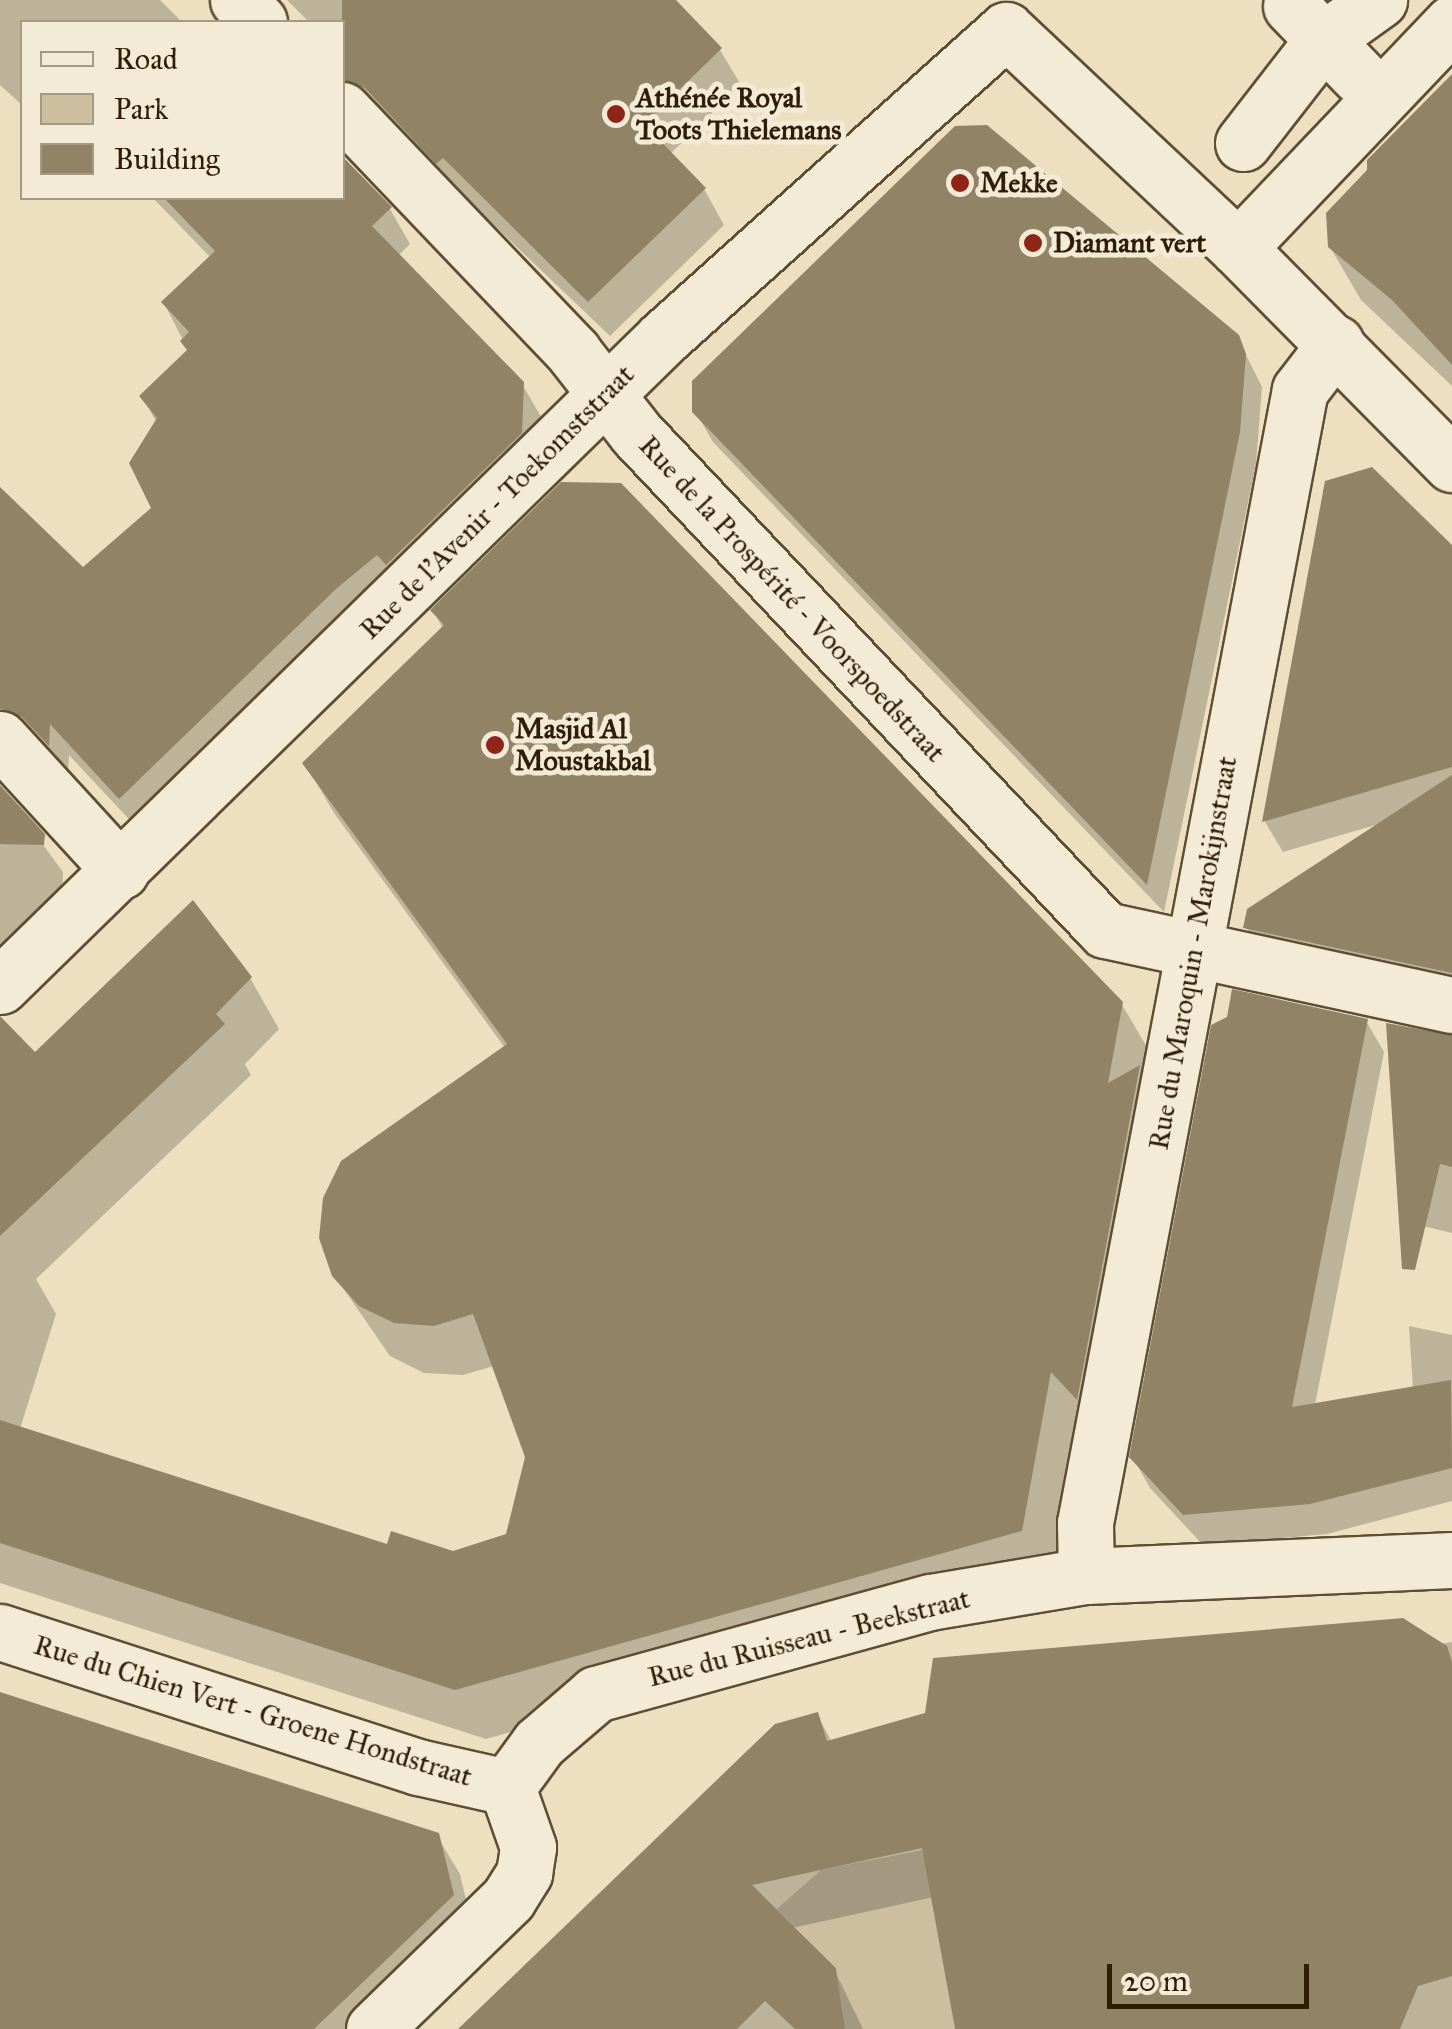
<!DOCTYPE html>
<meta charset="utf-8">
<style>
body{margin:0}
#map{position:relative;width:1452px;height:2029px;overflow:hidden;background:#ece0c0;font-family:"IM FELL Great Primer",serif}
div>[style]{position:absolute}
.green>*{inset:0;background:#ccbfa0}
.shadow>*{inset:0;background:#0003}
.building>*{inset:0;background:#918366}
.roads{filter:drop-shadow(2px 0 #5e4e34) drop-shadow(-2px 0 #5e4e34) drop-shadow(0 2px #5e4e34) drop-shadow(0 -2px #5e4e34)}
.minor>*{height:55px;margin:-27.5px;padding:0 27.5px;transform-origin:27.5px;border-radius:27.5px;background:#f3ebd6}
.dots>*{width:28px;height:28px;translate:-50% -50%;box-sizing:border-box;border:5px solid #f3ebd6;border-radius:50%}
span{translate:-50% -50%;white-space:nowrap;text-align:center;line-height:1.15;-webkit-text-stroke:10px #f3ebd6;paint-order:stroke}
.poi-label{font-size:28px;color:#2f1e05;font-weight:700}
.left{translate:0 -50%;text-align:left}
.street-label{font-size:28px;color:#2f1e05}
.legend{position:absolute;left:20px;top:20px;width:325px;height:180px;box-sizing:border-box;background:#f3ebd6;border:2px solid #a59982;margin:0;padding:12px 18px;list-style:none;font-size:30px;color:#2f1e05}
.legend li{display:flex;align-items:center;gap:20px;height:50px}
.legend b{width:50px;border:2px solid #a59982}
.scale{position:absolute;left:1107px;top:1964px;width:202px;height:45px;box-sizing:border-box;border:5px solid #2f1e05;border-top:0;padding-left:12px;font-size:30px;line-height:35px;white-space:nowrap;color:#2f1e05;-webkit-text-stroke:8px #f3ebd6;paint-order:stroke}
</style>
<div id="map">
<div class="green">
<div style="clip-path:polygon(923px 1850px,955px 2029px,845px 2029px,836px 1968px,777px 1909px,821px 1870px)"></div>
</div>
<div class="shadow">
<div style="clip-path:polygon(0 0,160px 0,182px 22px,22px 22px,22px 105px,0 85px)"></div>
<div style="clip-path:polygon(287px 0,672px 0,720px 50px,741px 85px,670px 154px,704px 189px,724px 225px,610px 336px,387px 123px,342px 122px,342px 22px,309px 22px)"></div>
<div style="clip-path:polygon(1452px 78px,1452px 386px,1361px 300px,1330px 247px)"></div>
<div style="clip-path:polygon(153px 198px,342px 198px,390px 209px,410px 244px,398px 256px,522px 384px,543px 420px,141px 832px,69px 755px,68px 778px,0 751px,0 490px,83px 571px,154px 508px,157px 423px,142px 397px,189px 352px,164px 303px,211px 258px)"></div>
<div style="clip-path:polygon(1237px 337px,1262px 387px,1256px 464px,1164px 912px,713px 442px,695px 411px)"></div>
<div style="clip-path:polygon(1327px 483px,1452px 549px,1452px 1003px,1264px 958px,1246px 927px,1379px 824px,1283px 852px,1265px 822px)"></div>
<div style="clip-path:polygon(433px 610px,1121px 1003px,1151px 1054px,1050px 1581px,486px 1739px,0 1583px,0 1060px,35px 1055px,250px 978px,279px 1029px,245px 1064px,251px 1075px,36px 1279px,56px 1314px,20px 1429px,388px 1547px,453px 1554px,508px 1536px,527px 1457px,494px 1366px,463px 1375px,424px 1373px,390px 1356px,334px 1275px,505px 1048px,334px 813px,305px 763px,443px 629px)"></div>
<div style="clip-path:polygon(0 786px,63px 872px,62px 908px,0 968px)"></div>
<div style="clip-path:polygon(1366px 1021px,1384px 1052px,1315px 1405px,1413px 1389px,1409px 1326px,1452px 1335px,1452px 1501px,1327px 1534px,1203px 1545px,1150px 1488px,1132px 1456px)"></div>
<div style="clip-path:polygon(1452px 1035px,1452px 1233px,1418px 1225px)"></div>
<div style="clip-path:polygon(1452px 1642px,1452px 2029px,957px 2029px,934px 1897px,792px 1928px,834px 1969px,863px 2029px,464px 2029px,817px 1715px,832px 1742px)"></div>
<div style="clip-path:polygon(0 1694px,437px 1836px,460px 1874px,474px 1934px,376px 2029px,0 2029px)"></div>
</div>
<div class="building">
<div style="clip-path:polygon(342px 0,676px 0,722px 48px,644px 124px,706px 188px,588px 302px,443px 158px,436px 164px,365px 88px,342px 80px)"></div>
<div style="clip-path:polygon(1452px 74px,1452px 365px,1392px 300px,1328px 247px,1326px 213px,1367px 170px,1367px 160px)"></div>
<div style="clip-path:polygon(987px 125px,1239px 335px,1246px 354px,1240px 432px,1147px 885px,692px 412px,692px 381px,955px 126px)"></div>
<div style="clip-path:polygon(342px 156px,392px 207px,372px 226px,524px 382px,522px 433px,386px 565px,377px 555px,336px 589px,119px 799px,50px 724px,49px 746px,22px 717px,0 709px,0 487px,83px 567px,151px 508px,129px 463px,157px 418px,139px 396px,187px 350px,180px 341px,189px 332px,161px 302px,215px 251px,164px 198px,342px 198px)"></div>
<div style="clip-path:polygon(1372px 467px,1452px 545px,1452px 767px,1262px 822px,1325px 481px)"></div>
<div style="clip-path:polygon(561px 482px,621px 483px,1123px 1002px,1108px 1083px,1140px 1065px,1077px 1400px,1051px 1372px,1022px 1531px,455px 1690px,0 1543px,0 1420px,387px 1544px,391px 1531px,453px 1551px,506px 1534px,525px 1457px,473px 1314px,434px 1326px,394px 1323px,359px 1306px,332px 1276px,319px 1238px,323px 1198px,341px 1161px,507px 1044px,302px 763px,444px 625px,430px 610px)"></div>
<div style="clip-path:polygon(1452px 775px,1452px 973px,1243px 928px,1247px 909px)"></div>
<div style="clip-path:polygon(0 785px,45px 834px,44px 845px,0 844px)"></div>
<div style="clip-path:polygon(193px 900px,252px 977px,216px 1014px,225px 1024px,0 1236px,0 1016px,35px 1052px)"></div>
<div style="clip-path:polygon(1232px 989px,1368px 1019px,1292px 1407px,1451px 1380px,1452px 1468px,1310px 1504px,1183px 1515px,1129px 1457px,1211px 1025px,1227px 1017px)"></div>
<div style="clip-path:polygon(1386px 1023px,1452px 1035px,1452px 1167px,1440px 1164px,1415px 1270px,1402px 1269px)"></div>
<div style="clip-path:polygon(1403px 1618px,1447px 1646px,1452px 1662px,1452px 1976px,1418px 1986px,1400px 2029px,955px 2029px,922px 1848px,752px 1885px,836px 1968px,845px 2029px,795px 2029px,765px 2001px,737px 2029px,458px 2029px,775px 1724px,818px 1712px,827px 1741px,925px 1713px,933px 1658px)"></div>
<div style="clip-path:polygon(0 1692px,439px 1833px,454px 1895px,314px 2029px,0 2029px)"></div>
</div>
<div class="roads">
<div class="minor">
<div style="left:238px;top:0;width:30px;rotate:46deg"></div>
<div style="left:1291px;top:6px;width:98px;rotate:45.8deg"></div>
<div style="left:1006px;top:30px;width:318px;rotate:43.2deg"></div>
<div style="left:1238px;top:248px;width:304px;rotate:45.3deg"></div>
<div style="left:342px;top:110px;width:335px;rotate:46.3deg"></div>
<div style="left:573px;top:352px;width:103px;rotate:52.1deg"></div>
<div style="left:636px;top:433px;width:683px;rotate:46.66deg"></div>
<div style="left:1105px;top:930px;width:355px;rotate:12.2deg"></div>
<div style="left:1243px;top:143px;width:130px;rotate:-52.2deg"></div>
<div style="left:1323px;top:40px;width:69px;rotate:-35.5deg"></div>
<div style="left:1238px;top:248px;width:311px;rotate:-46.4deg"></div>
<div style="left:0;top:739px;width:179px;rotate:47.5deg"></div>
<div style="left:0;top:986px;width:927px;rotate:-44.34deg"></div>
<div style="left:663px;top:338px;width:461px;rotate:-41.9deg"></div>
<div style="left:1086px;top:1576px;width:53px;rotate:-91.1deg"></div>
<div style="left:1085px;top:1523px;width:1153px;rotate:-79.26deg"></div>
<div style="left:1300px;top:390px;width:59px;rotate:-52.5deg"></div>
<div style="left:0;top:1632px;width:439px;rotate:17.9deg"></div>
<div style="left:418px;top:1767px;width:91px;rotate:12.7deg"></div>
<div style="left:507px;top:1787px;width:54px;rotate:-54deg"></div>
<div style="left:539px;top:1743px;width:75px;rotate:-40.7deg"></div>
<div style="left:596px;top:1694px;width:346px;rotate:-15.4deg"></div>
<div style="left:930px;top:1602px;width:158px;rotate:-9.5deg"></div>
<div style="left:1086px;top:1576px;width:366px;rotate:-2.5deg"></div>
<div style="left:374px;top:2029px;width:187px;rotate:-44.1deg"></div>
<div style="left:508px;top:1899px;width:31px;rotate:-58deg"></div>
<div style="left:524px;top:1873px;width:26px;rotate:-81deg"></div>
<div style="left:528px;top:1847px;width:64px;rotate:-109.3deg"></div>
</div>
</div>
<div class="dots">
<div style="left:616px;top:114px;background:#8f2418"></div>
<div style="left:960px;top:183px;background:#8f2418"></div>
<div style="left:1033px;top:243px;background:#8f2418"></div>
<div style="left:495px;top:745px;background:#8f2418"></div>
</div>
<div class="poi-label">
<span class="left" style="left:636px;top:114px">Athénée Royal<br>Toots Thielemans</span>
<span class="left" style="left:980px;top:183px">Mekke</span>
<span class="left" style="left:1053px;top:243px">Diamant vert</span>
<span class="left" style="left:515px;top:745px">Masjid Al<br>Moustakbal</span>
</div>
<div class="street-label">
<span style="left:497px;top:502px;rotate:-45deg">Rue de l'Avenir - Toekomststraat</span>
<span style="left:792px;top:599px;rotate:47deg">Rue de la Prospérité - Voorspoedstraat</span>
<span style="left:1193px;top:953px;rotate:-80deg">Rue du Maroquin - Marokijnstraat</span>
<span style="left:809px;top:1638px;rotate:-14deg">Rue du Ruisseau - Beekstraat</span>
<span style="left:253px;top:1711px;rotate:17deg">Rue du Chien Vert - Groene Hondstraat</span>
</div>
<ul class="legend">
<li><b style="height:12px;background:#f3ebd6"></b>Road</li>
<li><b style="height:28px;background:#ccbfa0"></b>Park</li>
<li><b style="height:28px;background:#918366"></b>Building</li>
</ul>
<div class="scale">20 m</div>
</div>
